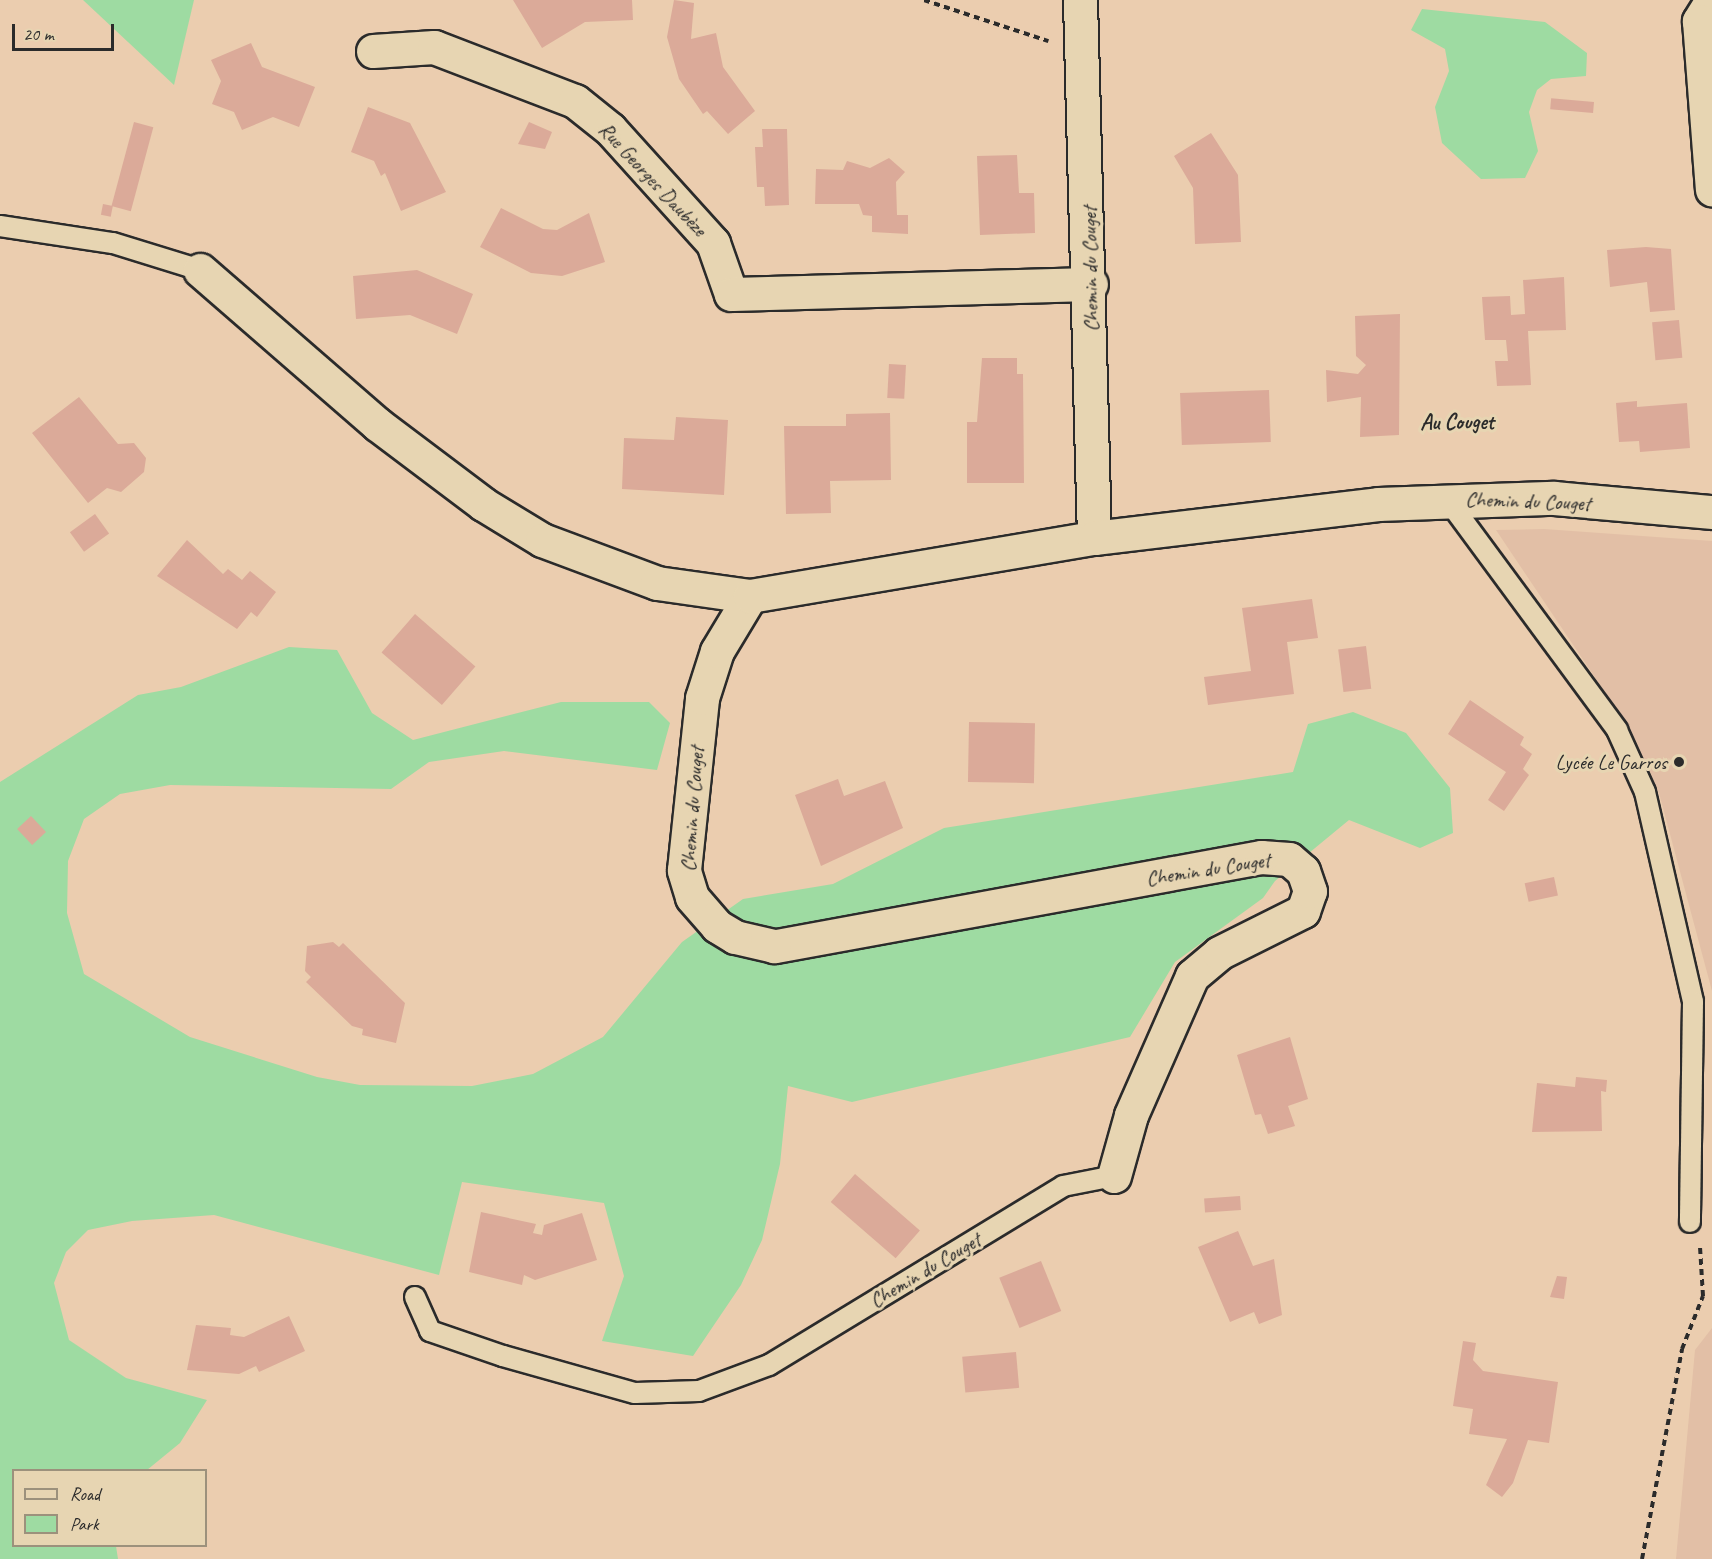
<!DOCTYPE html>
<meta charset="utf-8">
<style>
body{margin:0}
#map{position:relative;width:1712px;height:1559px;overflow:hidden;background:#ebcdaf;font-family:Caveat,sans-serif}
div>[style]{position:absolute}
.built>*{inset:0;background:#e2bfa6}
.green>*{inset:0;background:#9edba2}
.building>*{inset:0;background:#dbaa99;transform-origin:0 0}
.path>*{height:4px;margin-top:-2px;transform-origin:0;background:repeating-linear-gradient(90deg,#2b2b2b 0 6px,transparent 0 10.5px)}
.roads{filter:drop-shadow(2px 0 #2b2b2b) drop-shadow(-2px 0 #2b2b2b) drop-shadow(0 2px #2b2b2b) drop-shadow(0 -2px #2b2b2b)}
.service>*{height:20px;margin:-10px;padding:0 10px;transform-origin:10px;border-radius:10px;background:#e7d5b2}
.minor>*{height:33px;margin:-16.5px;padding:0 16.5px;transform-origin:16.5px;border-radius:16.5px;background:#e7d5b2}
.dots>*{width:16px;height:16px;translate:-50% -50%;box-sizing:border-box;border:3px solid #e7d5b2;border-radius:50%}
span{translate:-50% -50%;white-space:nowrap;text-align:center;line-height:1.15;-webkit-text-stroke:6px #e7d5b2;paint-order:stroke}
.street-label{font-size:21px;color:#2b2b2b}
.poi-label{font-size:21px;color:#2b2b2b}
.right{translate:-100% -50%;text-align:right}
.neighbourhood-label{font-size:22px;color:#2b2b2b;font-weight:700}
.legend{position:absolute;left:12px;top:1469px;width:195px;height:78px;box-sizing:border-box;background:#e7d5b2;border:2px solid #9c917c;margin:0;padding:8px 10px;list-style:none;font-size:18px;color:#2b2b2b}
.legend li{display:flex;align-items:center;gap:12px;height:30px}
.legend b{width:30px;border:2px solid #9c917c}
.scale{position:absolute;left:12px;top:24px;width:102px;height:27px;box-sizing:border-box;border:3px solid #2b2b2b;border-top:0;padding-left:8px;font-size:18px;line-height:21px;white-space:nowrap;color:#2b2b2b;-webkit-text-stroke:4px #e7d5b2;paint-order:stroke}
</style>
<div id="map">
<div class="built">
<div style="clip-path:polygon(1544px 529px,1712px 541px,1712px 991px,1659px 793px,1631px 731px,1496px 530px)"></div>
<div style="clip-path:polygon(1712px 1328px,1712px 1559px,1676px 1559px,1695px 1350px)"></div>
</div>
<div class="green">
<div style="clip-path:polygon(83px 0,194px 0,174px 85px)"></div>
<div style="clip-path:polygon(1422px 9px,1545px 22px,1587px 53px,1586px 76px,1551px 79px,1537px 90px,1529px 112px,1538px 151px,1525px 178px,1481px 179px,1442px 143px,1435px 107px,1449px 71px,1445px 49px,1411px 30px)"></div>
<div style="clip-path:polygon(289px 647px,337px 650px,372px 713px,413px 740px,561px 702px,649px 702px,670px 723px,657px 770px,504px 751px,429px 762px,391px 789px,170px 785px,120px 794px,84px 819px,68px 861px,67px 913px,84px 974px,190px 1037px,317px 1077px,360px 1085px,472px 1086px,533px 1074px,603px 1037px,682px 942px,743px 899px,833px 884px,944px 828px,1293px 772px,1308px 724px,1353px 712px,1406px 733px,1450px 788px,1453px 833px,1420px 848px,1349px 820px,1275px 881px,1263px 898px,1175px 962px,1130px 1037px,852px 1102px,788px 1086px,780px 1164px,762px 1240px,741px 1285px,693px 1356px,602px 1341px,624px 1276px,604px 1203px,462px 1182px,439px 1275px,214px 1215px,132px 1221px,88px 1230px,66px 1252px,54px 1283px,69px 1340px,126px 1378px,207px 1400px,180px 1443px,147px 1470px,14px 1470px,14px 1546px,116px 1546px,118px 1559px,0 1559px,0 782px,138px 695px,181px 687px)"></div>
</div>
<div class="building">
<div style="clip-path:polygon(513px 0,632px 0,633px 20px,585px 22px,542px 48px)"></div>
<div style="clip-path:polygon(674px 0,694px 3px,691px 39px,716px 33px,723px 67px,755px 111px,728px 134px,707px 111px,703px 114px,679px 79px,667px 37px)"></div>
<div style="clip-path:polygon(251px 43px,262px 67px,315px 87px,299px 127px,273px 117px,242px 130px,234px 112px,212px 104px,221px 81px,211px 60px)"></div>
<div style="left:1594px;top:102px;width:11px;height:43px;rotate:95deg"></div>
<div style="clip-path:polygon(368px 107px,410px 123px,446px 192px,401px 211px,385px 173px,381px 176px,374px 161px,351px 152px)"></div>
<div style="left:134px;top:122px;width:20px;height:87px;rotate:15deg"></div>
<div style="clip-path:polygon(529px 122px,552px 132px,545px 149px,518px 144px)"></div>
<div style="clip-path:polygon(762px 129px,787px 129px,789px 205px,765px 206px,764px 187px,757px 187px,755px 147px,763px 147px)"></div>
<div style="clip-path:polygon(1211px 133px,1238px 175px,1241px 242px,1195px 244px,1193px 188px,1174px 156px)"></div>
<div style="clip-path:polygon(1017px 155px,1019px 193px,1034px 193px,1035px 233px,980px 235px,977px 156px)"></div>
<div style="clip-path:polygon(889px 158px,905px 172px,896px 182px,897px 215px,908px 215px,908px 234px,872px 232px,872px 216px,863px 215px,859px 204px,815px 204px,816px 169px,843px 170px,847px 161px,870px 168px)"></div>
<div style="left:103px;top:204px;width:10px;height:11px;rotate:11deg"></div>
<div style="clip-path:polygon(501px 208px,543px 229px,557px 230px,589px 213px,605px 262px,562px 276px,531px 273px,480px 247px)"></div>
<div style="clip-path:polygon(1646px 247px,1671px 249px,1675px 310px,1650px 312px,1647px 282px,1610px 287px,1607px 250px)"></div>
<div style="clip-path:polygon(417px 270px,473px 294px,457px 334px,410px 315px,356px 319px,353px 276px)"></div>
<div style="clip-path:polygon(1564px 277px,1566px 330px,1528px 331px,1531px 385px,1497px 386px,1495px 361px,1508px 361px,1506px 340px,1485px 340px,1482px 297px,1510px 296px,1511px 315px,1525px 314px,1523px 280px)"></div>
<div style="clip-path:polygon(1400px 314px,1399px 435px,1360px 437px,1361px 397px,1327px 402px,1326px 370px,1358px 374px,1366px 365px,1356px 356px,1355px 316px)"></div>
<div style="left:1679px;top:320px;width:38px;height:27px;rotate:85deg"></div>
<div style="clip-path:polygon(982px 358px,1017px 358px,1017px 374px,1023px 374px,1024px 483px,967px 483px,967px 422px,977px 422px)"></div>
<div style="left:889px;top:364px;width:17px;height:34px;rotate:3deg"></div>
<div style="left:1269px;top:390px;width:52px;height:89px;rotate:88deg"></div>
<div style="clip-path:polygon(79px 397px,118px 444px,134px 443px,146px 458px,144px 472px,121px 492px,107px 488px,88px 503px,32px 433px)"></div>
<div style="clip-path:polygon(1637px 401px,1637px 407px,1687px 403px,1690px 448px,1640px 452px,1639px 441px,1619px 442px,1616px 403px)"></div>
<div style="clip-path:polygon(890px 413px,891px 480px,830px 481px,831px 513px,786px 514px,784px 426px,846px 426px,846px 414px)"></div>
<div style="clip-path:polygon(676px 417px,728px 420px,724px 495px,622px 489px,624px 438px,674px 440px)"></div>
<div style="left:95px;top:514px;width:24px;height:31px;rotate:54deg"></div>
<div style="clip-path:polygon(187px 540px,223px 574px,228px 569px,242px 580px,250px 571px,276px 592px,257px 617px,251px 612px,237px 629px,157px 576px)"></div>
<div style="clip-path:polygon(1312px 599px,1318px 638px,1287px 642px,1294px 694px,1208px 705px,1204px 677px,1251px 671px,1242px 608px)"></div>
<div style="left:415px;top:614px;width:80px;height:51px;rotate:41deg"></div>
<div style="left:1366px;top:646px;width:43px;height:28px;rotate:83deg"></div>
<div style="clip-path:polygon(1470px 700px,1524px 737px,1520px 745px,1532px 754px,1523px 769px,1529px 775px,1504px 811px,1488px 800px,1506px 772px,1448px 734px)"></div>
<div style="left:969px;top:722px;width:66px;height:60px;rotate:1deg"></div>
<div style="clip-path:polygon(838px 779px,844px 796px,885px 781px,903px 828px,821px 866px,795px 795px)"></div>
<div style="left:31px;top:816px;width:22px;height:19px;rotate:47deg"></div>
<div style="left:1554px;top:877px;width:19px;height:30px;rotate:78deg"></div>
<div style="clip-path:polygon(333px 942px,339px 947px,343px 943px,405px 1003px,396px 1043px,362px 1035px,363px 1029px,352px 1026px,306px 982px,311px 977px,305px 971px,307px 946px)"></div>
<div style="clip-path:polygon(1290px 1037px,1308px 1099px,1288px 1106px,1295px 1126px,1268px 1134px,1261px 1114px,1255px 1115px,1237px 1055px)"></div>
<div style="clip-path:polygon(1576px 1077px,1607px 1080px,1606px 1092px,1601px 1091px,1602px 1131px,1532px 1132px,1537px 1083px,1575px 1087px)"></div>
<div style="left:855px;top:1174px;width:86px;height:37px;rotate:41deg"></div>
<div style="left:1240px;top:1196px;width:14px;height:36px;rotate:86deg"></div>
<div style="clip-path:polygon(481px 1212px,536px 1224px,533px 1233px,542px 1235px,544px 1225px,582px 1213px,597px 1260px,535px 1280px,524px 1275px,522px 1285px,469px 1272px)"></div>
<div style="clip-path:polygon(1238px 1231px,1253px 1266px,1274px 1259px,1282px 1315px,1259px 1324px,1254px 1312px,1230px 1322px,1198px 1247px)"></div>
<div style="left:1041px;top:1261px;width:54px;height:45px;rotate:68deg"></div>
<div style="clip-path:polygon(1557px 1276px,1567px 1277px,1564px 1299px,1550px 1297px)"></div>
<div style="clip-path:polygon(289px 1316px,305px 1351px,259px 1372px,256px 1366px,239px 1374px,187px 1370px,196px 1325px,231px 1328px,230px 1335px,244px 1337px)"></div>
<div style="clip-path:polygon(1463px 1341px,1476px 1343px,1473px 1360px,1483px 1371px,1558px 1382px,1549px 1443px,1528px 1440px,1513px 1483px,1502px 1497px,1486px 1485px,1507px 1439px,1469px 1434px,1473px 1409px,1453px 1406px)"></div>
<div style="left:1016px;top:1352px;width:36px;height:54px;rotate:85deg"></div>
</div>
<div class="path">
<div style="left:924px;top:0;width:131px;rotate:18.3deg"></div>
<div style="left:1642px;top:1559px;width:214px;rotate:-79.2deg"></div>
<div style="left:1682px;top:1349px;width:57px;rotate:-68.4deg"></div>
<div style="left:1703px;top:1296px;width:49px;rotate:-93.5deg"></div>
</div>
<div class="roads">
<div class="service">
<div style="left:0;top:226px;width:114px;rotate:8.6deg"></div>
<div style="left:113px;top:243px;width:91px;rotate:17.2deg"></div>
<div style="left:1447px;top:499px;width:287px;rotate:53.6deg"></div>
<div style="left:1617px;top:730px;width:68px;rotate:65.7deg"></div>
<div style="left:1645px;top:792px;width:215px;rotate:77.1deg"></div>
<div style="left:1693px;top:1002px;width:220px;rotate:90.8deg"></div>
<div style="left:415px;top:1297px;width:37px;rotate:66deg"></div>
<div style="left:430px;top:1331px;width:77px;rotate:18.9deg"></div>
<div style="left:503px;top:1356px;width:137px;rotate:15.7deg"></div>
<div style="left:635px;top:1393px;width:64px;rotate:-1.8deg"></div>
<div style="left:699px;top:1391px;width:75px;rotate:-20.4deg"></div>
<div style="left:769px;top:1365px;width:344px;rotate:-31.3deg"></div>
<div style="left:1063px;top:1186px;width:52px;rotate:-11.1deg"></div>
</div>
<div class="minor">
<div style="left:1080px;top:0;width:538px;rotate:88.51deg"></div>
<div style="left:1712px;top:0;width:25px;rotate:122deg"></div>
<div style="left:1699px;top:21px;width:169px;rotate:85.6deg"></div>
<div style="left:373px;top:51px;width:61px;rotate:-3.8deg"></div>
<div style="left:434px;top:47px;width:151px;rotate:21deg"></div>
<div style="left:575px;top:101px;width:45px;rotate:38.7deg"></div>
<div style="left:610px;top:129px;width:154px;rotate:47.9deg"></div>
<div style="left:713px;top:243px;width:54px;rotate:70.6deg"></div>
<div style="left:731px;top:294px;width:360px;rotate:-1.6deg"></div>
<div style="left:200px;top:270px;width:235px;rotate:41deg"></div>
<div style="left:377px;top:424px;width:133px;rotate:37deg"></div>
<div style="left:483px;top:504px;width:69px;rotate:31.4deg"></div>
<div style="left:542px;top:540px;width:123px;rotate:20.5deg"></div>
<div style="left:657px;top:583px;width:94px;rotate:8deg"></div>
<div style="left:1114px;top:1176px;width:63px;rotate:-74.4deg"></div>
<div style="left:1131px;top:1115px;width:152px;rotate:-66.3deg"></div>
<div style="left:1192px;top:976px;width:35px;rotate:-40deg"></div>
<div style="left:1219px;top:953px;width:94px;rotate:-26.6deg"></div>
<div style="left:1303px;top:911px;width:21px;rotate:-71deg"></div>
<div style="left:1310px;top:891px;width:21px;rotate:-109deg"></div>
<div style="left:1303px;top:871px;width:18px;rotate:-139deg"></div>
<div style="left:1289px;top:859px;width:28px;rotate:-176deg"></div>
<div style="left:1261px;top:857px;width:495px;rotate:169.6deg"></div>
<div style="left:774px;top:946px;width:40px;rotate:-167deg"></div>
<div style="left:735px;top:937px;width:21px;rotate:-149deg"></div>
<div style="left:717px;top:926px;width:38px;rotate:-131deg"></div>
<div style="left:692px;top:897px;width:28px;rotate:-107deg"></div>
<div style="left:684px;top:870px;width:173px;rotate:-84deg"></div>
<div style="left:702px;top:698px;width:49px;rotate:-72.3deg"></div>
<div style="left:717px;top:651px;width:64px;rotate:-59deg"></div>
<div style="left:750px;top:596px;width:349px;rotate:-9.6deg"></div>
<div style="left:1094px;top:538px;width:286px;rotate:-6.8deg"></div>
<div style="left:1378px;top:504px;width:176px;rotate:-2deg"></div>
<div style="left:1554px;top:498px;width:159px;rotate:5.1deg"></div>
</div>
</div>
<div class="dots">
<div style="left:1679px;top:762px;background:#2b2b2b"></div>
</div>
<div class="street-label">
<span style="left:653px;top:179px;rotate:47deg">Rue Georges Daubèze</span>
<span style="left:1090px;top:269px;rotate:-91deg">Chemin du Couget</span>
<span style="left:1528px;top:501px;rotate:2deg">Chemin du Couget</span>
<span style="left:692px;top:809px;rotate:-86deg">Chemin du Couget</span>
<span style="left:1208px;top:869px;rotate:-9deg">Chemin du Couget</span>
<span style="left:925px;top:1270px;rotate:-31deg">Chemin du Couget</span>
</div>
<div class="poi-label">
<span class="right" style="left:1667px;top:762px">Lycée Le Garros</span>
</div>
<div class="neighbourhood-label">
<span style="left:1457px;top:423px">Au Couget</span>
</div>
<ul class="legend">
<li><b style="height:8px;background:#e7d5b2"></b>Road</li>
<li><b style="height:16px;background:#9edba2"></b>Park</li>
</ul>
<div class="scale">20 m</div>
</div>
